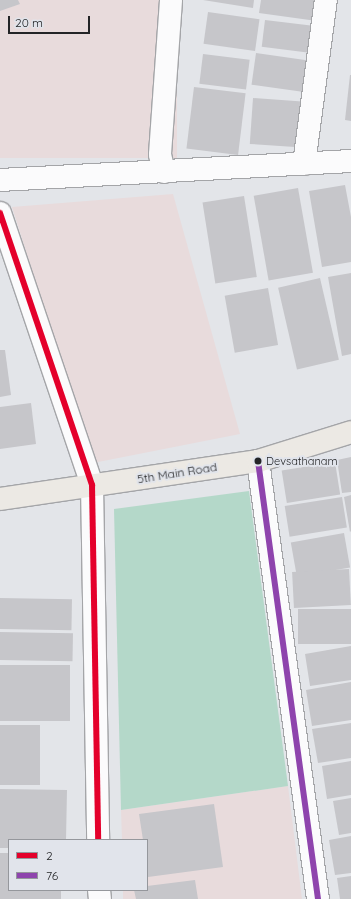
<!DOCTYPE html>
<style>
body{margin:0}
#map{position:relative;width:351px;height:899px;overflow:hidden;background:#e3e5e9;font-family:Quicksand,sans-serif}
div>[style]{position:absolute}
.education>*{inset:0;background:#e8dbdc;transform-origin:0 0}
.green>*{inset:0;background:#b4d8c9}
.building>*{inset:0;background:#c6c6ca;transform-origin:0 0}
.roads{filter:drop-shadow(1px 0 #a4a5a8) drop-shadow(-1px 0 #a4a5a8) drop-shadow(0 1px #a4a5a8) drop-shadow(0 -1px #a4a5a8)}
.minor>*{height:22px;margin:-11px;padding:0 11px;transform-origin:11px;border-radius:11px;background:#fbfbfc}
.major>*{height:22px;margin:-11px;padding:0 11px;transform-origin:11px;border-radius:11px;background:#ece9e4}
.bus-1>*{height:6px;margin:-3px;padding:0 3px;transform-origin:3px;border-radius:3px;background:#e4002b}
.bus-2>*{height:6px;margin:-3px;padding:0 3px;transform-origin:3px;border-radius:3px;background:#8e44ad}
.dots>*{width:11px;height:11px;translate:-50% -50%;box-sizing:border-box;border:2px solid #e1e4eb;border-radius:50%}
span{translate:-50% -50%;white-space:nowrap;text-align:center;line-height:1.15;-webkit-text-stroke:4px #e1e4eb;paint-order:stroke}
.bus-label{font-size:11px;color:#232426}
.left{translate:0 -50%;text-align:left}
.street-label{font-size:12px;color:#232426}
.legend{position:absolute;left:8px;top:839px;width:140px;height:52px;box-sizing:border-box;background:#e1e4eb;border:1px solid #95979c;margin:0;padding:5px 7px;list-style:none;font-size:12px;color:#232426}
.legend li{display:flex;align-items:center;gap:8px;height:20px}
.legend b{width:20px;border:1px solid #95979c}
.scale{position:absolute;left:8px;top:16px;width:82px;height:18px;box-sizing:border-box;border:2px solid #232426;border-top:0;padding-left:5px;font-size:12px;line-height:14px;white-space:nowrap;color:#232426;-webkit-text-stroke:3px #e1e4eb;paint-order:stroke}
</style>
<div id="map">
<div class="education">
<div style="left:0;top:0;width:177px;height:158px"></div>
<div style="clip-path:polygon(173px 194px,240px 434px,93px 463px,12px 207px)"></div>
<div style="clip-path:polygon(288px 786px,302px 899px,123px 899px,123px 890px,147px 890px,147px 840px,122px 840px,121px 810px)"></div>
</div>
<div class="green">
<div style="clip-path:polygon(249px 491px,288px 786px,121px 810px,114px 509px)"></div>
</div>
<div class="building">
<div style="clip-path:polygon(0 0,18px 0,20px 4px,0 11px)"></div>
<div style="clip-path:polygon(203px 0,254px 0,253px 8px)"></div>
<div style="clip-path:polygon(261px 0,320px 0,317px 21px,259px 13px)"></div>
<div style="left:208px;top:12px;width:52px;height:32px;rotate:8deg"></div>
<div style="left:265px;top:20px;width:46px;height:27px;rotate:7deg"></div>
<div style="left:256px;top:53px;width:53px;height:32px;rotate:8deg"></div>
<div style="left:203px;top:54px;width:47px;height:30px;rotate:7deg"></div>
<div style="clip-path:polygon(350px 75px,351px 75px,351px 121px,345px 120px)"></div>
<div style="left:194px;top:87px;width:52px;height:62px;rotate:7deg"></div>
<div style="left:253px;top:98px;width:49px;height:46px;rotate:4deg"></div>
<div style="clip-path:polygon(345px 185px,351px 217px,351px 262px,322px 267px,309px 191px)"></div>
<div style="left:298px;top:188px;width:86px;height:45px;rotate:80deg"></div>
<div style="left:244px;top:196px;width:82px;height:42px;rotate:81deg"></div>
<div style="clip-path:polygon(351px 273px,351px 354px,342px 356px,328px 277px)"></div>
<div style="left:320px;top:278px;width:84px;height:43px;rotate:77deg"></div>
<div style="left:268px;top:288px;width:58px;height:44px;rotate:80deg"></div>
<div style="clip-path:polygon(0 350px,5px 350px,11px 395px,0 397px)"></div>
<div style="clip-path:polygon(31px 403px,36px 444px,0 449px,0 407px)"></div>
<div style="clip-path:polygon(351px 457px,351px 492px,342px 493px,337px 460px)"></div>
<div style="left:335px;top:462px;width:33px;height:54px;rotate:81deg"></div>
<div style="clip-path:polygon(351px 495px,351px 531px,350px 532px,344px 497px)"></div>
<div style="left:342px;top:497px;width:31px;height:58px;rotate:81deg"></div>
<div style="left:344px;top:533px;width:35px;height:54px;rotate:80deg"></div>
<div style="left:349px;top:569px;width:36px;height:57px;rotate:87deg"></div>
<div style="left:0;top:598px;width:72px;height:31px;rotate:1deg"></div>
<div style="left:351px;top:609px;width:35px;height:53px;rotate:90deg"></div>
<div style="left:0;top:632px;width:73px;height:28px;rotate:1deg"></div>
<div style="clip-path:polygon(351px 646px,351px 680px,310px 686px,305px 654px)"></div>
<div style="left:0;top:665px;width:70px;height:56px"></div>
<div style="clip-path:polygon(351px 682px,351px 720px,312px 726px,306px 690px)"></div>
<div style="clip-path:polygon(351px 723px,351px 758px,318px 763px,312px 729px)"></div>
<div style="left:0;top:725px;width:40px;height:60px"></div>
<div style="clip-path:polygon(351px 761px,351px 795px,327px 799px,322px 766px)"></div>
<div style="clip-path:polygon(0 789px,67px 790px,66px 840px,9px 840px,9px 848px,0 848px)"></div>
<div style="clip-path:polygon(351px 798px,351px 833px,339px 835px,333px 801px)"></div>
<div style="clip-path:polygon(214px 804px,223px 867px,148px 877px,147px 840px,143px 840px,139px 814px)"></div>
<div style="clip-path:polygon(351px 836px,351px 873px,335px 875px,329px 840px)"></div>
<div style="clip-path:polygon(0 853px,9px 853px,9px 890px,61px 890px,61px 899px,0 899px)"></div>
<div style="clip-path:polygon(351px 876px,351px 899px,340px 899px,337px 878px)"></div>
<div style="clip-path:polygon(195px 880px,198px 899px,136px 899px,134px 890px,147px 890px,147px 886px)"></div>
</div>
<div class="roads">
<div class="minor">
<div style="left:304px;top:164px;width:165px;rotate:-82.4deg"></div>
<div style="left:164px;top:172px;width:18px;rotate:-103deg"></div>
<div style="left:160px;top:154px;width:154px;rotate:-85.9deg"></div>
<div style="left:0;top:180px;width:352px;rotate:-3.1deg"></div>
<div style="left:0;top:213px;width:287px;rotate:71.3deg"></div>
<div style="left:92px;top:485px;width:355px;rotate:89deg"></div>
<div style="left:258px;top:461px;width:442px;rotate:82.2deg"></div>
<div style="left:99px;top:890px;width:9px;rotate:84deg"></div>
</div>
<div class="major">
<div style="left:0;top:499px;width:261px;rotate:-8.4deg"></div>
<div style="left:258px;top:461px;width:97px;rotate:-17.3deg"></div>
</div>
</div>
<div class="bus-1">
<div style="left:0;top:213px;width:287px;rotate:71.3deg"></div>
<div style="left:92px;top:485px;width:355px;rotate:89deg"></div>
</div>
<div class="bus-2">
<div style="left:258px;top:461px;width:442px;rotate:82.2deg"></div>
</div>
<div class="dots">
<div style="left:258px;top:461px;background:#232426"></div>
</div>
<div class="bus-label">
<span class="left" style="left:266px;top:461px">Devsathanam</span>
</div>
<div class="street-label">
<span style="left:177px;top:473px;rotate:-9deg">5th Main Road</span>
</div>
<ul class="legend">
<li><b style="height:5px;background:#e4002b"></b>2</li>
<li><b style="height:5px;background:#8e44ad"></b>76</li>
</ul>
<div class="scale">20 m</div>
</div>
